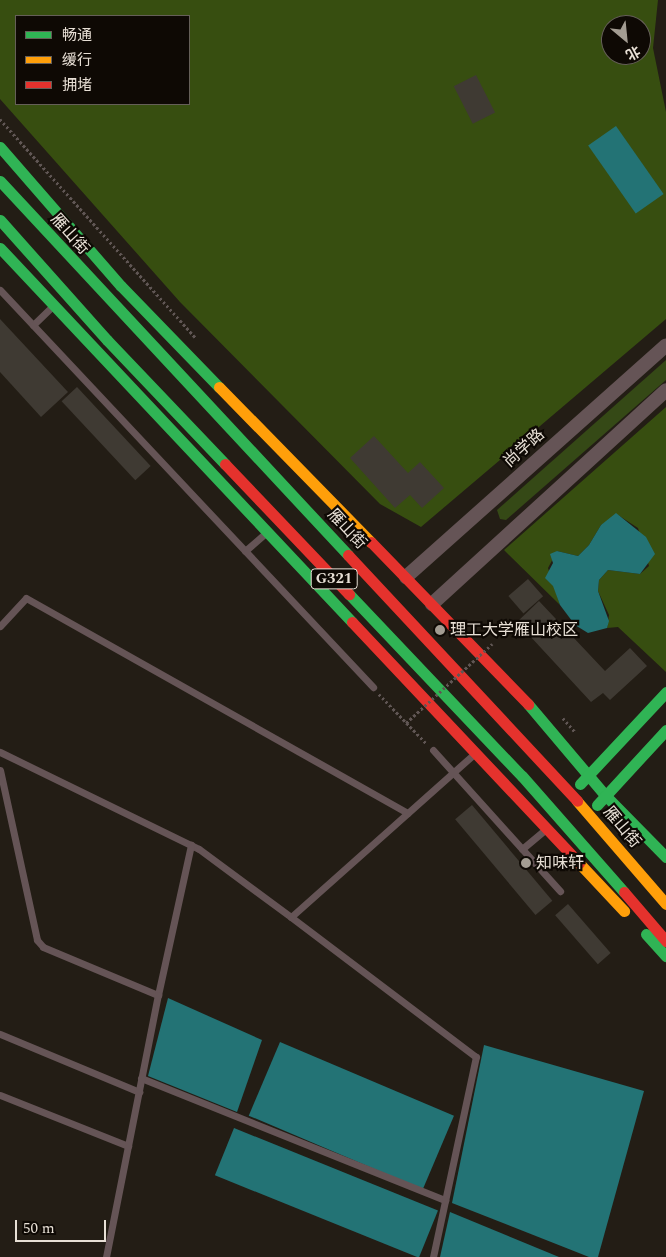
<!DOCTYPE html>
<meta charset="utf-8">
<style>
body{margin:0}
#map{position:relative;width:666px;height:1257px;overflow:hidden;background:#231d15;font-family:Spectral,"Noto Sans SC",serif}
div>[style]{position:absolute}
.green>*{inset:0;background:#354916}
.forest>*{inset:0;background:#374e10}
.water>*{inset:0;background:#237375;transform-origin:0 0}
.building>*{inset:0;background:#3f3a33;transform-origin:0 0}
.path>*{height:2.5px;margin-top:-1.25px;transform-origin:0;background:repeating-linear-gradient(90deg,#605654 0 2.5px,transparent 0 5px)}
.lane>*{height:7px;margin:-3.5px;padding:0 3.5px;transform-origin:3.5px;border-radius:3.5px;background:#655456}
.street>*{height:14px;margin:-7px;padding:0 7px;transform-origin:7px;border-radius:7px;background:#655456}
.fast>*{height:11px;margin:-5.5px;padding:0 5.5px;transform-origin:5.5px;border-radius:5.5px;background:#30b455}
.slow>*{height:11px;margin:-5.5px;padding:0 5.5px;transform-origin:5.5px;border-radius:5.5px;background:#ff9f0a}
.jam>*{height:11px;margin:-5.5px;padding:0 5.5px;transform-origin:5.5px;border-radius:5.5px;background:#e5322d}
.path-bridge>*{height:2.5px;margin-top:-1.25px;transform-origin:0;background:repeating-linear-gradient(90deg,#605654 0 2.5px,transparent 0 5px)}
.dots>*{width:14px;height:14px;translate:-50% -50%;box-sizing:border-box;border:2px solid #0e0904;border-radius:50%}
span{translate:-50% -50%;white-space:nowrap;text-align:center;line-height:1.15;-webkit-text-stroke:4.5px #0e0904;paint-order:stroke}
.shield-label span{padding:1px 4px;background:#0e0904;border:1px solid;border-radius:4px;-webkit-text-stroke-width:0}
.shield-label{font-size:15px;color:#e8e0d6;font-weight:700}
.street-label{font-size:16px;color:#e8e0d6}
.poi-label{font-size:16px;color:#e8e0d6}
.left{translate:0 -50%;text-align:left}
.legend{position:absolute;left:15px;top:15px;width:175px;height:90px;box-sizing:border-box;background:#0e0904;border:1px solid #655f58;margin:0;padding:6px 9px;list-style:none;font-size:15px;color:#e8e0d6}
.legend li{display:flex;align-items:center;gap:10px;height:25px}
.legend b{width:25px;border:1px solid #655f58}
.north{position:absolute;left:601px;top:15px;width:50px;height:50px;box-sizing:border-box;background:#0e0904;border:1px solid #655f58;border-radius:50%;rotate:152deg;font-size:14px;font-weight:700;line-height:20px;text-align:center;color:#e8e0d6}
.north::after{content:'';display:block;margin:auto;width:18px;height:22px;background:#a39c92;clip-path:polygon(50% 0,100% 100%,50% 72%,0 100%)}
.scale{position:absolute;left:15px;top:1220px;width:91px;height:22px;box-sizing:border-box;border:2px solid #e8e0d6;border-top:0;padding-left:6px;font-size:15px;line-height:18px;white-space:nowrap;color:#e8e0d6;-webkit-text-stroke:4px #0e0904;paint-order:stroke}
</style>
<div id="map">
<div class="green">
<div style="clip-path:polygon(666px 360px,666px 380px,506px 520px,500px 519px,497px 510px)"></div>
</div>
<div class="forest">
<div style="clip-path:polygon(evenodd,0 0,658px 0,653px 48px,666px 112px,666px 319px,421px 527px,380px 504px,180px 302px,0 99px,0 0,16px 16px,189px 16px,189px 104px,16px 104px,16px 16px,0 0,611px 25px,641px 25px,641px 55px,611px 55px,611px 25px)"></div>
<div style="clip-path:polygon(666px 407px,666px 672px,618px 627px,607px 628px,609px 615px,598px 591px,599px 580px,608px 570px,640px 574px,649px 566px,638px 528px,618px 515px,601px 525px,589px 545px,578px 556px,557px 551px,548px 568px,560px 605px,504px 550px)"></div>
</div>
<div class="water">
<div style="left:616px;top:126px;width:83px;height:34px;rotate:55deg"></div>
<div style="clip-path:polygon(616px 513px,646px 537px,655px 554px,640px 574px,608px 570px,599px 580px,598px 591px,609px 621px,607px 628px,588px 633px,575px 625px,560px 605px,553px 586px,545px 578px,553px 563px,550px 554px,557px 551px,578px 556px,589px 545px,601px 525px)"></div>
<div style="clip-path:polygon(168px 998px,262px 1040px,237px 1112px,148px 1076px)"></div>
<div style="left:280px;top:1042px;width:189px;height:80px;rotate:23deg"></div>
<div style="clip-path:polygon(484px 1045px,644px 1091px,598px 1257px,589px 1257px,452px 1203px)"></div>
<div style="left:234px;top:1128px;width:220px;height:51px;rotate:22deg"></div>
<div style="clip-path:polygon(450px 1212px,559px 1257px,440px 1257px)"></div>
</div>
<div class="building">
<div style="left:476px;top:75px;width:42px;height:25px;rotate:63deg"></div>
<div style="clip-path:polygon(0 319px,68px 392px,41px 417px,0 372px)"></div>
<div style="left:77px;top:387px;width:108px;height:21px;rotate:47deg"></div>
<div style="clip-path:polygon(374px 436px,408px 473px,420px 462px,444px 488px,422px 508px,410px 495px,395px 508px,350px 458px)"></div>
<div style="left:528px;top:579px;width:23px;height:26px;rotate:49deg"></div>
<div style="clip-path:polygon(539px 601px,605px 671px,630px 648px,647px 666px,610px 700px,603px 693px,591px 702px,517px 622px)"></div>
<div style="left:472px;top:805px;width:125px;height:22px;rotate:50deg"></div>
<div style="left:568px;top:904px;width:65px;height:17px;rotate:49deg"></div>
</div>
<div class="path">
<div style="left:0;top:119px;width:294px;rotate:48.2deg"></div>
<div style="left:379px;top:694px;width:69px;rotate:46.2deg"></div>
<div style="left:563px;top:718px;width:18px;rotate:49deg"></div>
</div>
<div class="lane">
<div style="left:0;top:290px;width:545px;rotate:46.79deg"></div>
<div style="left:33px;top:325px;width:28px;rotate:-44deg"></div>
<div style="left:245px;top:551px;width:29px;rotate:-41deg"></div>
<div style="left:0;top:626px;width:38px;rotate:-47deg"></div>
<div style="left:26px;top:598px;width:438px;rotate:29.4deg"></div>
<div style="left:433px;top:750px;width:190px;rotate:48deg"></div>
<div style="left:0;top:752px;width:221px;rotate:26deg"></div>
<div style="left:199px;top:849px;width:114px;rotate:36.5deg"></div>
<div style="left:0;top:770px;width:174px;rotate:77.7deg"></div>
<div style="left:37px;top:940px;width:9px;rotate:49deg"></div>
<div style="left:43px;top:947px;width:125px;rotate:22.7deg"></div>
<div style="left:158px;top:995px;width:154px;rotate:-77.6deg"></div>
<div style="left:522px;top:849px;width:30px;rotate:-40deg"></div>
<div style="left:0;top:1034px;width:151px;rotate:22.6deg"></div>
<div style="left:141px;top:1078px;width:328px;rotate:21.9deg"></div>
<div style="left:0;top:1095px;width:138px;rotate:21.7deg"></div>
<div style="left:106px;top:1257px;width:267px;rotate:-78.8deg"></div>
<div style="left:433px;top:1257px;width:205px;rotate:-77.9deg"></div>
<div style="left:476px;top:1057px;width:232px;rotate:-142.9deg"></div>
<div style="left:291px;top:917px;width:245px;rotate:-41.7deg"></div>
</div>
<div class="street">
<div style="left:406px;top:577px;width:348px;rotate:-41.7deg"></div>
<div style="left:432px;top:604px;width:317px;rotate:-42.4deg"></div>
</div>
<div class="fast">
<div style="left:0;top:147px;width:184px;rotate:49deg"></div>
<div style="left:121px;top:286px;width:141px;rotate:45.9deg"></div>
<div style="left:0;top:181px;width:511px;rotate:47.06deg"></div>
<div style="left:0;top:220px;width:161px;rotate:48.3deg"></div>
<div style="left:107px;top:340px;width:171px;rotate:46.4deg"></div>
<div style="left:0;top:248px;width:514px;rotate:46.74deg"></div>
<div style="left:349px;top:594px;width:251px;rotate:46.5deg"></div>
<div style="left:522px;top:776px;width:154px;rotate:48.7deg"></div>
<div style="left:528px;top:704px;width:119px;rotate:49.8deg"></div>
<div style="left:605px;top:795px;width:87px;rotate:45.5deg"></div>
<div style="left:580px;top:784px;width:126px;rotate:-46.9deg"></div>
<div style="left:597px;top:805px;width:102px;rotate:-47.4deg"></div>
<div style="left:646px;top:934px;width:30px;rotate:48deg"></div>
</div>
<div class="slow">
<div style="left:219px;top:387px;width:217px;rotate:45.6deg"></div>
<div style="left:577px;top:801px;width:136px;rotate:49.2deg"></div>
<div style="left:579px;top:863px;width:66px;rotate:46.8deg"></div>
</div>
<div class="jam">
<div style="left:225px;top:464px;width:180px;rotate:46.4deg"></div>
<div style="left:371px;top:542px;width:226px;rotate:45.9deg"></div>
<div style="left:348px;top:555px;width:336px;rotate:47deg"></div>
<div style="left:352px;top:622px;width:331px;rotate:46.7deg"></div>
<div style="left:624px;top:892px;width:65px;rotate:49.4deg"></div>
</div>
<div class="path-bridge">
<div style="left:406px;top:723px;width:117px;rotate:-42.6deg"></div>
</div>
<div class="dots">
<div style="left:440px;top:630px;background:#a39c92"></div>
<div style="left:526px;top:863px;background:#a39c92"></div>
</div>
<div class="shield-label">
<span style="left:334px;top:579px">G321</span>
</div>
<div class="street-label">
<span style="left:70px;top:234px;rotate:48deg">雁山街</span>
<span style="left:524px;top:448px;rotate:-42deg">尚学路</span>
<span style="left:347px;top:529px;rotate:47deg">雁山街</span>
<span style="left:622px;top:827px;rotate:50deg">雁山街</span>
</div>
<div class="poi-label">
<span class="left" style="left:450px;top:630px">理工大学雁山校区</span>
<span class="left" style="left:536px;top:863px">知味轩</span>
</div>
<ul class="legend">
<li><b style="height:6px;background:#30b455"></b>畅通</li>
<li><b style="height:6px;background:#ff9f0a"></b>缓行</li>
<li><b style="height:6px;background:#e5322d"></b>拥堵</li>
</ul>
<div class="north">北</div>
<div class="scale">50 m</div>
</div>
